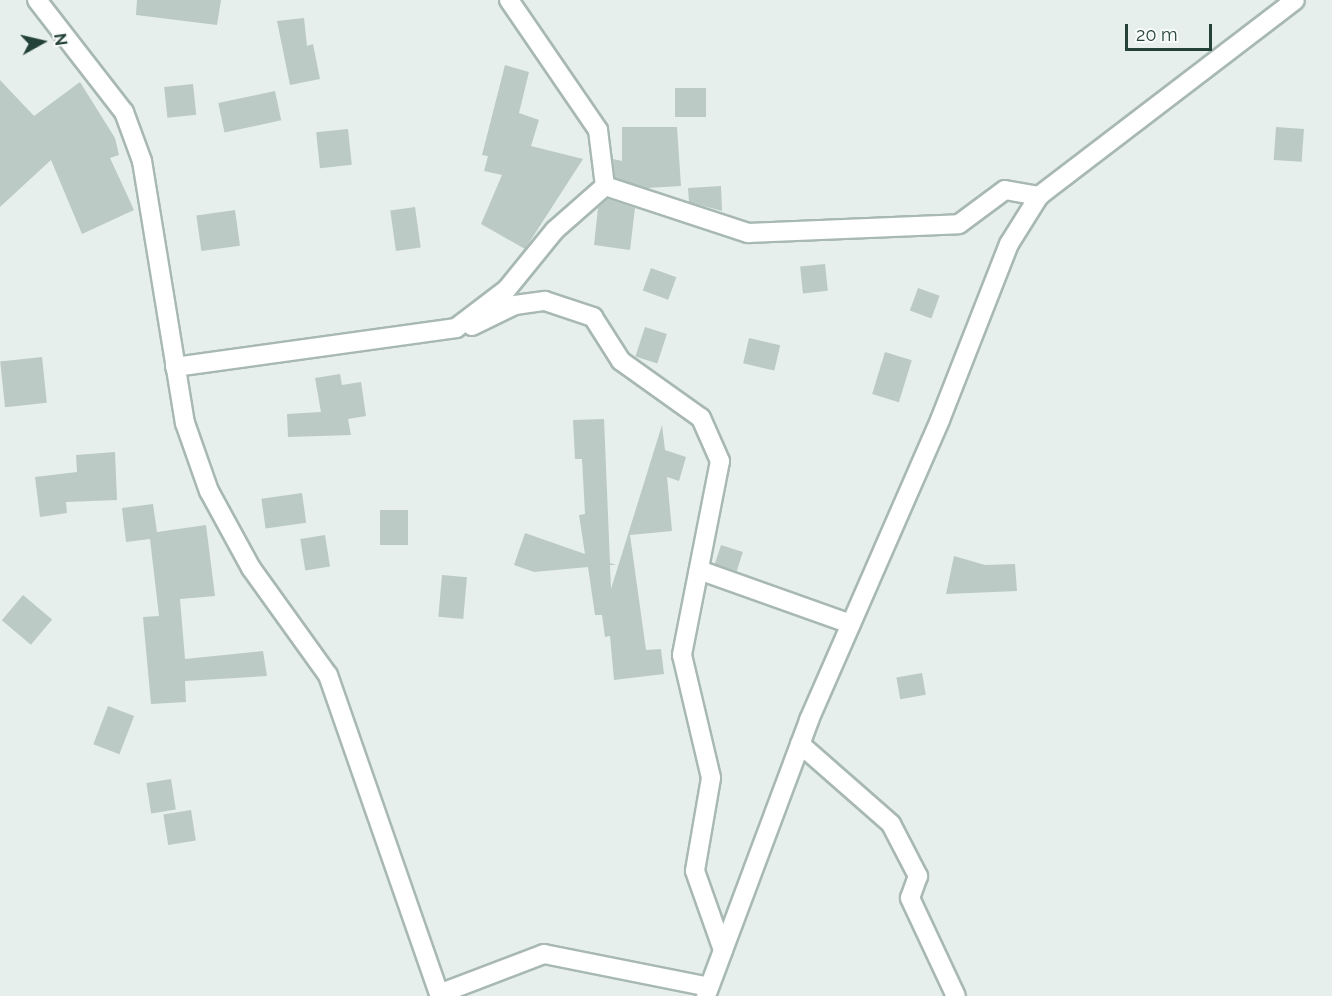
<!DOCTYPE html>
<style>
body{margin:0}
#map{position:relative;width:1332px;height:996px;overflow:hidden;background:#e6efeb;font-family:Raleway,sans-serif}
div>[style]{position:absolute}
.building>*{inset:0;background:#bbcac4;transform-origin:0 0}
.roads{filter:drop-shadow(2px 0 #a8b8b2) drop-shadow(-2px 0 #a8b8b2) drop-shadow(0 2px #a8b8b2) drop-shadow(0 -2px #a8b8b2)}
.minor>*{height:18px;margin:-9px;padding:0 9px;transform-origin:9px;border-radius:9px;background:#fff}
span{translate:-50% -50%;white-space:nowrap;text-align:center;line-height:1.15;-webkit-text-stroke:4.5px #f7fbf9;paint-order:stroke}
.north{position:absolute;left:12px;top:12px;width:60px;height:60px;-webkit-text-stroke:4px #f7fbf9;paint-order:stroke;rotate:82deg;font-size:16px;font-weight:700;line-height:24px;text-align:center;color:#24423a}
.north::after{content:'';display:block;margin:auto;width:21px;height:27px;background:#24423a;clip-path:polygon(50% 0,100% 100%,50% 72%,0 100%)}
.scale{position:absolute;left:1125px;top:24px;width:87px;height:27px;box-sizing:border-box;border:3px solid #24423a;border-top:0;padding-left:8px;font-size:18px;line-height:21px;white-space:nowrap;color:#24423a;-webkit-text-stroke:4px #f7fbf9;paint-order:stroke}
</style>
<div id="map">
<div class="building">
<div style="clip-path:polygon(137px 0,221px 0,217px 25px,136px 15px)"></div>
<div style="clip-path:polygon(304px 18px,307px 46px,313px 44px,320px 79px,290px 85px,277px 21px)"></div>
<div style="clip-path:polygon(505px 65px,529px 72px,519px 113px,539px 120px,531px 146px,583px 159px,525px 249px,481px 224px,502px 175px,484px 171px,488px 156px,482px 155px)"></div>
<div style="clip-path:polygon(0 80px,34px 116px,80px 82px,115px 138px,119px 155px,110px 158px,134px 210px,82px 234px,51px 160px,0 207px)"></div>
<div style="left:193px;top:84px;width:31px;height:29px;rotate:84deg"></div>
<div style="left:675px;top:88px;width:31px;height:29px"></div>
<div style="left:275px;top:91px;width:30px;height:58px;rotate:78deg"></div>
<div style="clip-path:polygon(622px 127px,677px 127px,681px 186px,647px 188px,615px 178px,613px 159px,622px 161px)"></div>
<div style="left:1276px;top:127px;width:28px;height:33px;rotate:4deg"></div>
<div style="left:348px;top:129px;width:36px;height:32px;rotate:84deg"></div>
<div style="clip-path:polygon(721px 186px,722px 211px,689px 202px,688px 188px)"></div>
<div style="clip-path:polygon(608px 199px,635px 208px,630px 250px,594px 245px,598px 208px)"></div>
<div style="left:415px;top:207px;width:41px;height:25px;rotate:82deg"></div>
<div style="left:235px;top:210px;width:36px;height:39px;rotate:82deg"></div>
<div style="left:825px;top:264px;width:27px;height:25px;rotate:84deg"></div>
<div style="left:651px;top:268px;width:27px;height:24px;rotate:20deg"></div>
<div style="left:918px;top:288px;width:23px;height:24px;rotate:20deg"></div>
<div style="left:645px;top:327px;width:23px;height:31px;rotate:18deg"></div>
<div style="left:749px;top:338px;width:32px;height:26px;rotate:13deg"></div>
<div style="left:885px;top:352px;width:28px;height:44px;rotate:17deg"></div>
<div style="left:42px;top:357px;width:46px;height:42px;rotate:84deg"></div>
<div style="clip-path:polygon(340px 374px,342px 385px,361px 382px,366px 416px,348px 419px,351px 435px,288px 437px,287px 414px,321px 412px,315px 378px)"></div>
<div style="clip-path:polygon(604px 419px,610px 563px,616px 565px,610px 565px,611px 589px,662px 425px,665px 450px,686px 457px,679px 481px,667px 477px,672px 531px,630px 535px,646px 650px,661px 649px,664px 674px,614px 680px,610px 636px,605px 637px,602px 615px,595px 615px,588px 567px,534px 572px,514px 565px,525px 533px,585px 554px,579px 515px,585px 514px,582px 459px,575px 459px,573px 420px)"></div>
<div style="clip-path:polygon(115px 452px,117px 500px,66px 502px,67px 513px,40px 517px,35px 477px,77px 472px,76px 455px)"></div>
<div style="left:302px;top:493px;width:30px;height:41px;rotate:82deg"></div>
<div style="clip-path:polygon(153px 504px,157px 532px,206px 525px,215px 596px,180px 599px,185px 659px,263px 651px,267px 676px,185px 681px,186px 702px,151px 704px,143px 617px,159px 616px,150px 539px,126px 542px,122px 508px)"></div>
<div style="left:380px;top:510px;width:28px;height:35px"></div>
<div style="left:325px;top:535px;width:32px;height:25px;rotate:81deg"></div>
<div style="left:721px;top:545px;width:23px;height:20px;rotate:18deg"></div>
<div style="clip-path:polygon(954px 556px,985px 565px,1015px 564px,1017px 591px,946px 594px)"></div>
<div style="left:442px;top:575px;width:25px;height:42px;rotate:5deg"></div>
<div style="left:23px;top:595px;width:38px;height:33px;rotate:40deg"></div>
<div style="left:922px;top:673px;width:22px;height:26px;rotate:80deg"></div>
<div style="left:108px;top:706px;width:28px;height:41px;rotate:21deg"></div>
<div style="left:171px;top:779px;width:31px;height:25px;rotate:81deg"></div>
<div style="left:191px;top:810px;width:31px;height:28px;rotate:81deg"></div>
</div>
<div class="roads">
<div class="minor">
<div style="left:37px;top:0;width:142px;rotate:52.2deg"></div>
<div style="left:124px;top:112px;width:52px;rotate:69.8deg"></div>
<div style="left:142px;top:161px;width:266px;rotate:80.7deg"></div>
<div style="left:185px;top:423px;width:72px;rotate:70.6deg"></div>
<div style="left:209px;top:491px;width:88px;rotate:61.4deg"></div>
<div style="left:251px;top:568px;width:132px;rotate:54.3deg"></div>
<div style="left:328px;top:675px;width:340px;rotate:70.8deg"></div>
<div style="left:509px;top:0;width:158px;rotate:55.6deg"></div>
<div style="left:598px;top:130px;width:56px;rotate:82.9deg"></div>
<div style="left:472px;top:326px;width:48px;rotate:-26deg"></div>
<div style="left:515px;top:305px;width:30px;rotate:-8deg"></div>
<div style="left:545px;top:301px;width:51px;rotate:18.4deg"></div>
<div style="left:593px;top:317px;width:52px;rotate:57.5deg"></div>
<div style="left:621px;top:361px;width:98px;rotate:35.5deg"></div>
<div style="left:701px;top:418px;width:47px;rotate:66.2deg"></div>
<div style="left:720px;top:461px;width:198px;rotate:101.1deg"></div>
<div style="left:682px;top:655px;width:126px;rotate:76.7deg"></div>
<div style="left:711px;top:778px;width:94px;rotate:99.8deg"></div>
<div style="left:695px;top:871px;width:84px;rotate:70.5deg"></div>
<div style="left:175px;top:367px;width:284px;rotate:-7.9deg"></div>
<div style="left:456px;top:328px;width:64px;rotate:-37.4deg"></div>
<div style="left:507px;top:289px;width:76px;rotate:-50.9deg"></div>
<div style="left:555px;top:230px;width:67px;rotate:-41.3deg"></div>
<div style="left:605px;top:186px;width:151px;rotate:18.2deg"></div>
<div style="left:748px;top:233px;width:211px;rotate:-2.4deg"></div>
<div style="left:959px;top:224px;width:57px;rotate:-36.5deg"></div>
<div style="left:1005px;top:190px;width:35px;rotate:10deg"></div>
<div style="left:699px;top:570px;width:161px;rotate:19.6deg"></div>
<div style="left:800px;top:744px;width:121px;rotate:41.3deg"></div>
<div style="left:891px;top:824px;width:59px;rotate:62.6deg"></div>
<div style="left:918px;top:876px;width:23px;rotate:110deg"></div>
<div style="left:910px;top:898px;width:108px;rotate:64.9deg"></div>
<div style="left:439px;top:994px;width:112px;rotate:-20.9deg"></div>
<div style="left:544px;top:954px;width:168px;rotate:11.3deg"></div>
<div style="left:706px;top:996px;width:295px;rotate:-69.5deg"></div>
<div style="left:809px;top:720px;width:327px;rotate:-66.4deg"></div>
<div style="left:940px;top:420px;width:189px;rotate:-68.6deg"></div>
<div style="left:1009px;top:244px;width:57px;rotate:-58deg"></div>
<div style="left:1039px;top:196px;width:322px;rotate:-37.4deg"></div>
</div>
</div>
<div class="north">N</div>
<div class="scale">20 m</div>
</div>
